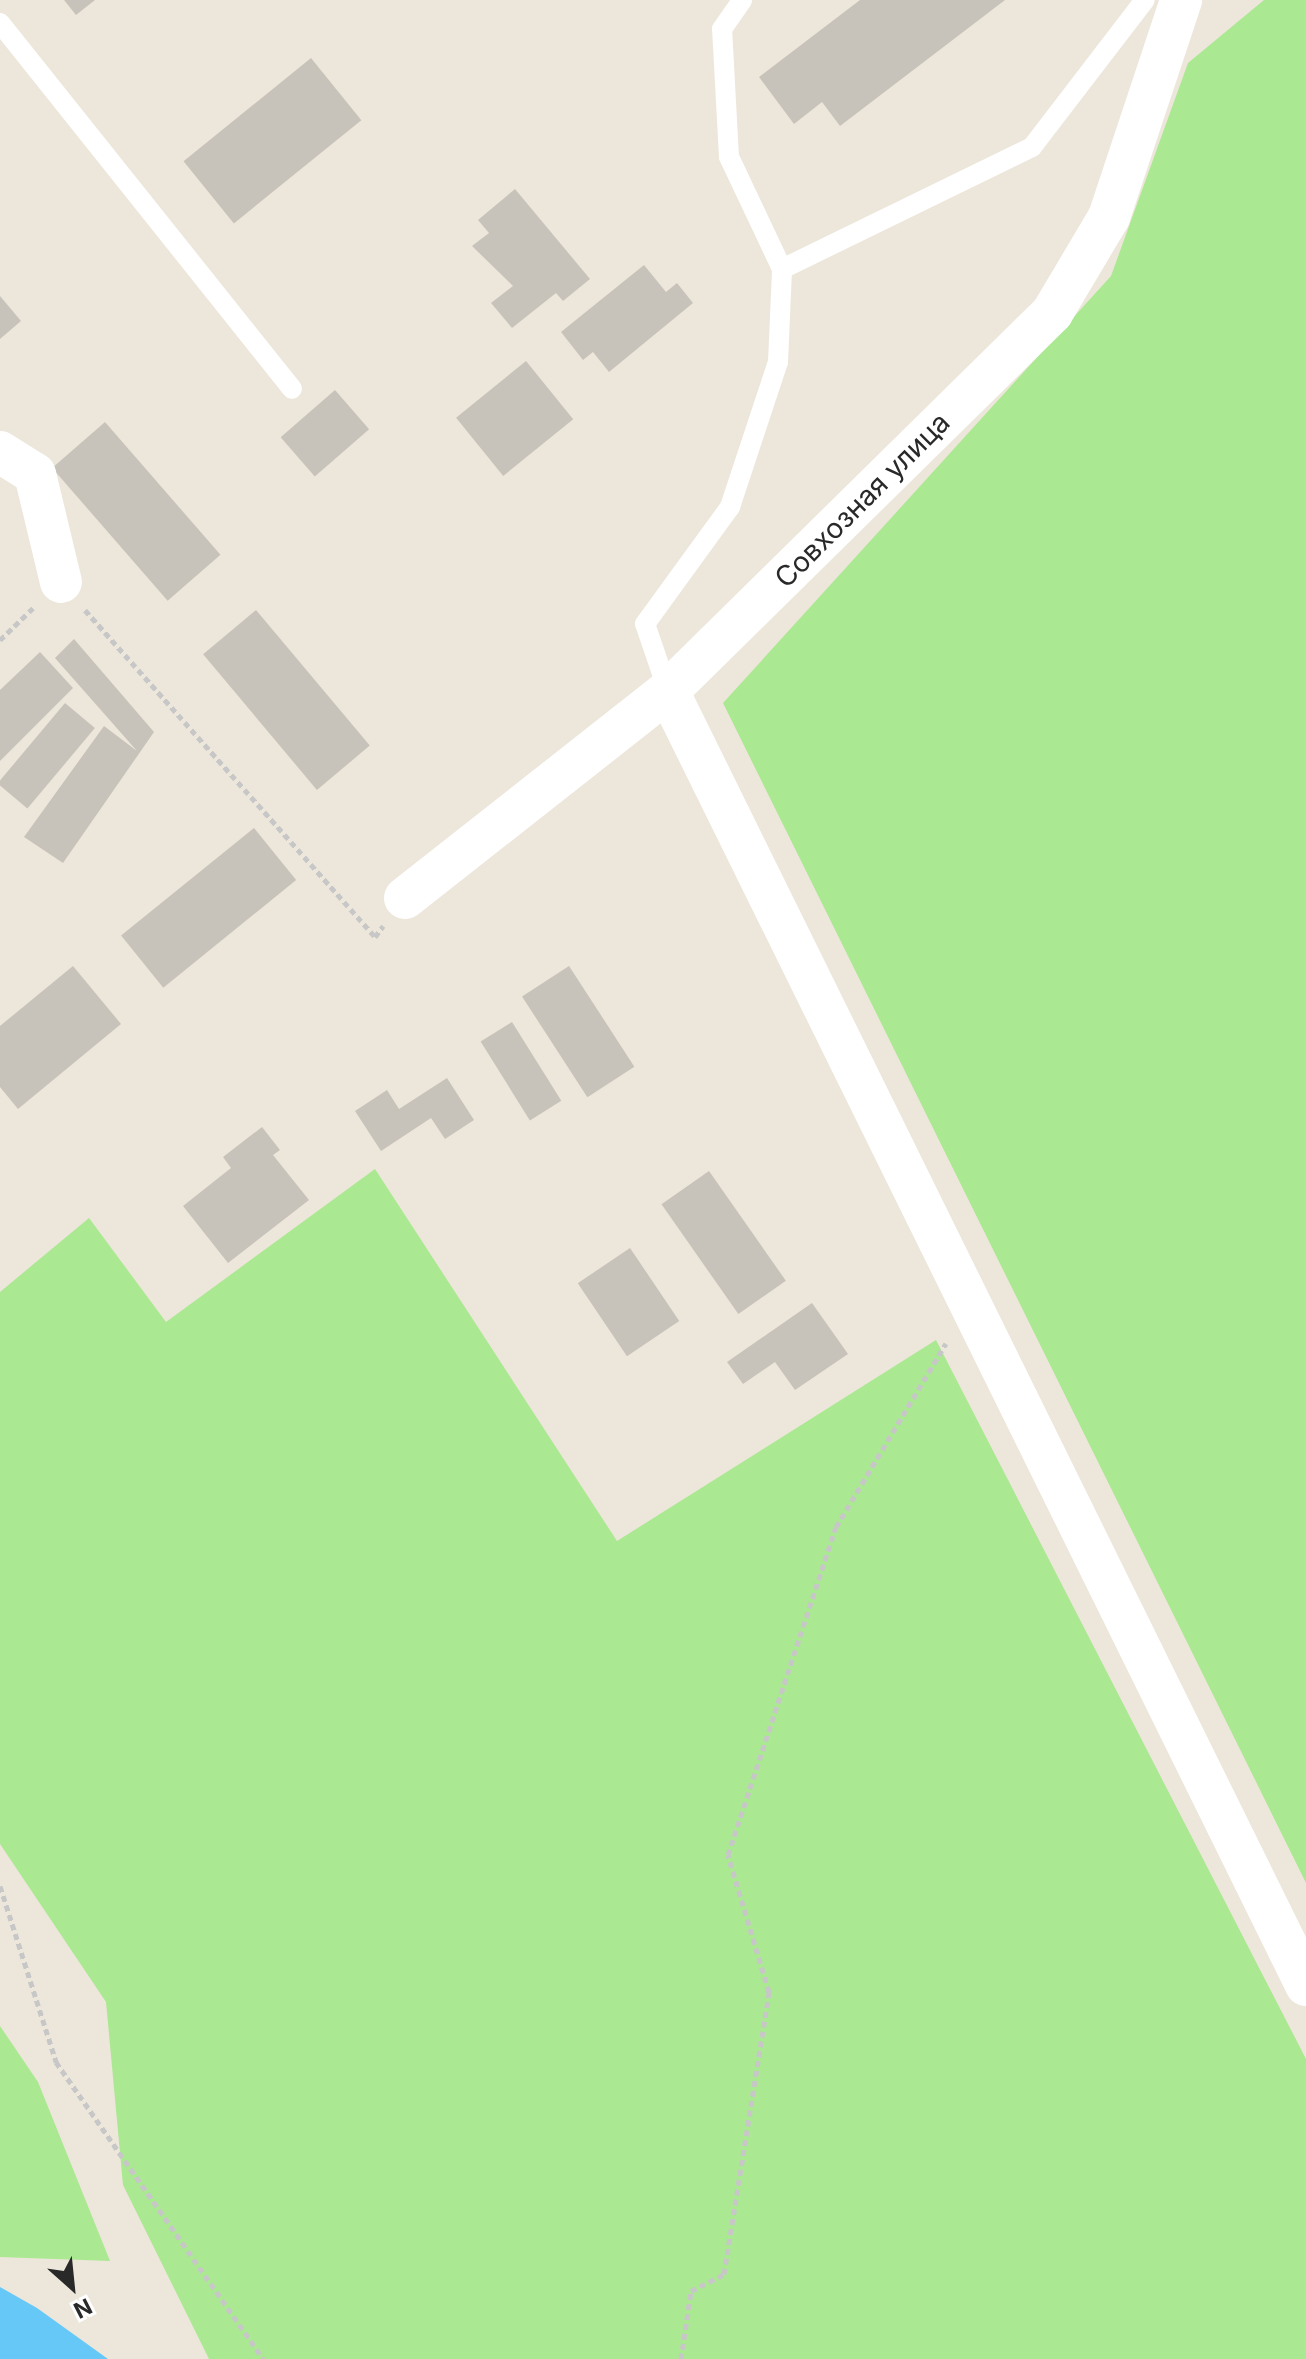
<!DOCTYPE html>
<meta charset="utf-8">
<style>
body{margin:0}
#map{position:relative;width:1306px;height:2359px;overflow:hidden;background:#ede6da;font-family:Inter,sans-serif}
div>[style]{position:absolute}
.green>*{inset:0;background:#aae892}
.water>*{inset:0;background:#65c8f7}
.building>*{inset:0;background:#c8c3ba;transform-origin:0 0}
.path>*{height:5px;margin-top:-2.5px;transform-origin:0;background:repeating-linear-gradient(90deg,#c7c7c7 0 6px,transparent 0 10px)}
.service>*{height:20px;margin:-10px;padding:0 10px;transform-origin:10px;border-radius:10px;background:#fff}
.minor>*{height:42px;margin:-21px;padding:0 21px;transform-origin:21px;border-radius:21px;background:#fff}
span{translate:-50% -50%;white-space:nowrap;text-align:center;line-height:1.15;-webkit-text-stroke:6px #fff;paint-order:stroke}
.street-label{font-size:28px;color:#292929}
.north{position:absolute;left:32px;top:2247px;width:80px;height:80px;-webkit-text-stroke:6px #fff;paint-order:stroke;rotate:153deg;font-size:22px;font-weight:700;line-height:32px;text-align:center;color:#292929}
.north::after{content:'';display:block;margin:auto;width:28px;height:36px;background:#292929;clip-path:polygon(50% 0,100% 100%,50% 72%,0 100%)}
</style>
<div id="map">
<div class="green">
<div style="clip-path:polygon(1264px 0,1306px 0,1306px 1883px,723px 703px,1111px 276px,1188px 63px)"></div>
<div style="clip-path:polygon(375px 1169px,617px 1541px,936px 1340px,1306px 2059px,1306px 2359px,209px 2359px,123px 2185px,106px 2002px,0 1844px,0 1292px,89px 1218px,166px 1322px)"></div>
<div style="clip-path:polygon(0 2026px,38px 2082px,110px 2261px,0 2257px)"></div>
</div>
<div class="water">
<div style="clip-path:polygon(0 2287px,37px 2308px,108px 2359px,0 2359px)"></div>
</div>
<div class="building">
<div style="clip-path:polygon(64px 0,95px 0,76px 15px)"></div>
<div style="clip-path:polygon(860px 0,1005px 0,840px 126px,822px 102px,794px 124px,759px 77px)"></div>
<div style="left:311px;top:58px;width:80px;height:164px;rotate:51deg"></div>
<div style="clip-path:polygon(515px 189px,590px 279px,563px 301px,556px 293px,512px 328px,491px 303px,513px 286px,472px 246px,489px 233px,478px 220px)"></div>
<div style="clip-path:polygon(644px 265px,666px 292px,677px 283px,693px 303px,609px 372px,593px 352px,583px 360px,561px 332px)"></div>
<div style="clip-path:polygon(0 296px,21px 321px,0 339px)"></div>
<div style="left:526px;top:361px;width:75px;height:90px;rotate:51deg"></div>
<div style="left:335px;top:390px;width:52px;height:72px;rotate:49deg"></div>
<div style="left:105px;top:422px;width:176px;height:70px;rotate:49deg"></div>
<div style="left:256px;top:610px;width:177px;height:69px;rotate:50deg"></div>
<div style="clip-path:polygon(74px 639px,154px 732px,63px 863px,24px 837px,104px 726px,137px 751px,55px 658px)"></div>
<div style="clip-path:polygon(40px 652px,73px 688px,0 761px,0 690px)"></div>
<div style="left:65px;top:703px;width:39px;height:105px;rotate:40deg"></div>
<div style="left:254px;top:828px;width:67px;height:171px;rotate:51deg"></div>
<div style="clip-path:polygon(73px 966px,121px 1024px,18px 1109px,0 1087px,0 1026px)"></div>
<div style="left:569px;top:966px;width:120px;height:56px;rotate:57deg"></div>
<div style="left:512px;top:1022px;width:93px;height:37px;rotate:58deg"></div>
<div style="clip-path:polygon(447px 1078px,474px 1120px,445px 1139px,431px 1118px,381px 1151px,355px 1111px,387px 1090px,399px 1109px)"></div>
<div style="clip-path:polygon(262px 1127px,280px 1150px,273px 1155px,309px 1200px,228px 1263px,183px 1206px,231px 1168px,223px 1157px)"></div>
<div style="left:709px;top:1171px;width:134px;height:58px;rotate:55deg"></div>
<div style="left:630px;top:1248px;width:88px;height:63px;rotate:56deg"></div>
<div style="clip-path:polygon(812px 1303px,848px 1354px,795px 1390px,775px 1362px,743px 1384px,727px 1362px)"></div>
</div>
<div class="path">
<div style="left:85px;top:610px;width:437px;rotate:48.4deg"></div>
<div style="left:375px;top:937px;width:14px;rotate:-54deg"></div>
<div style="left:0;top:640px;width:47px;rotate:-44.1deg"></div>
<div style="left:0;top:1886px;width:185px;rotate:72.3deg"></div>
<div style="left:56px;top:2062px;width:362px;rotate:55.1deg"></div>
<div style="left:681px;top:2359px;width:69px;rotate:-81.6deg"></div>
<div style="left:691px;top:2291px;width:37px;rotate:-27deg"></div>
<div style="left:724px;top:2274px;width:286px;rotate:-80.9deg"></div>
<div style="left:769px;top:1992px;width:143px;rotate:-106.7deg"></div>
<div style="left:728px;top:1855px;width:345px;rotate:-71.8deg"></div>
<div style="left:836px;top:1527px;width:214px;rotate:-59.1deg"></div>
</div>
<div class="service">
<div style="left:0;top:23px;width:468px;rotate:51.4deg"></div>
<div style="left:782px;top:269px;width:278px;rotate:-26deg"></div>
<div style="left:1032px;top:147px;width:185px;rotate:-52.5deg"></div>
<div style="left:668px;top:691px;width:71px;rotate:-108.9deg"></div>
<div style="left:645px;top:624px;width:145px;rotate:-54deg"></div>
<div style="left:730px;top:507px;width:153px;rotate:-71.7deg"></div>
<div style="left:778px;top:362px;width:93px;rotate:-87.5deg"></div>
<div style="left:782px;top:269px;width:124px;rotate:-115.3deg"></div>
<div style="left:729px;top:157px;width:128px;rotate:-93.1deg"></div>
<div style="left:722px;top:29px;width:35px;rotate:-55deg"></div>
</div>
<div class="minor">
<div style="left:0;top:452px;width:41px;rotate:32.2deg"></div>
<div style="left:35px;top:474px;width:111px;rotate:76.5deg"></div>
<div style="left:668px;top:691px;width:1443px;rotate:63.75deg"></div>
<div style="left:405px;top:898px;width:335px;rotate:-38.2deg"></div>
<div style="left:668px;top:691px;width:539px;rotate:-44.55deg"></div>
<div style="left:1052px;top:313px;width:112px;rotate:-59.3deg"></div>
<div style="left:1109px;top:217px;width:229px;rotate:-71.6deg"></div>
</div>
<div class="street-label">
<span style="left:862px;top:500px;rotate:-45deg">Совхозная улица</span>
</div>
<div class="north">N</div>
</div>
